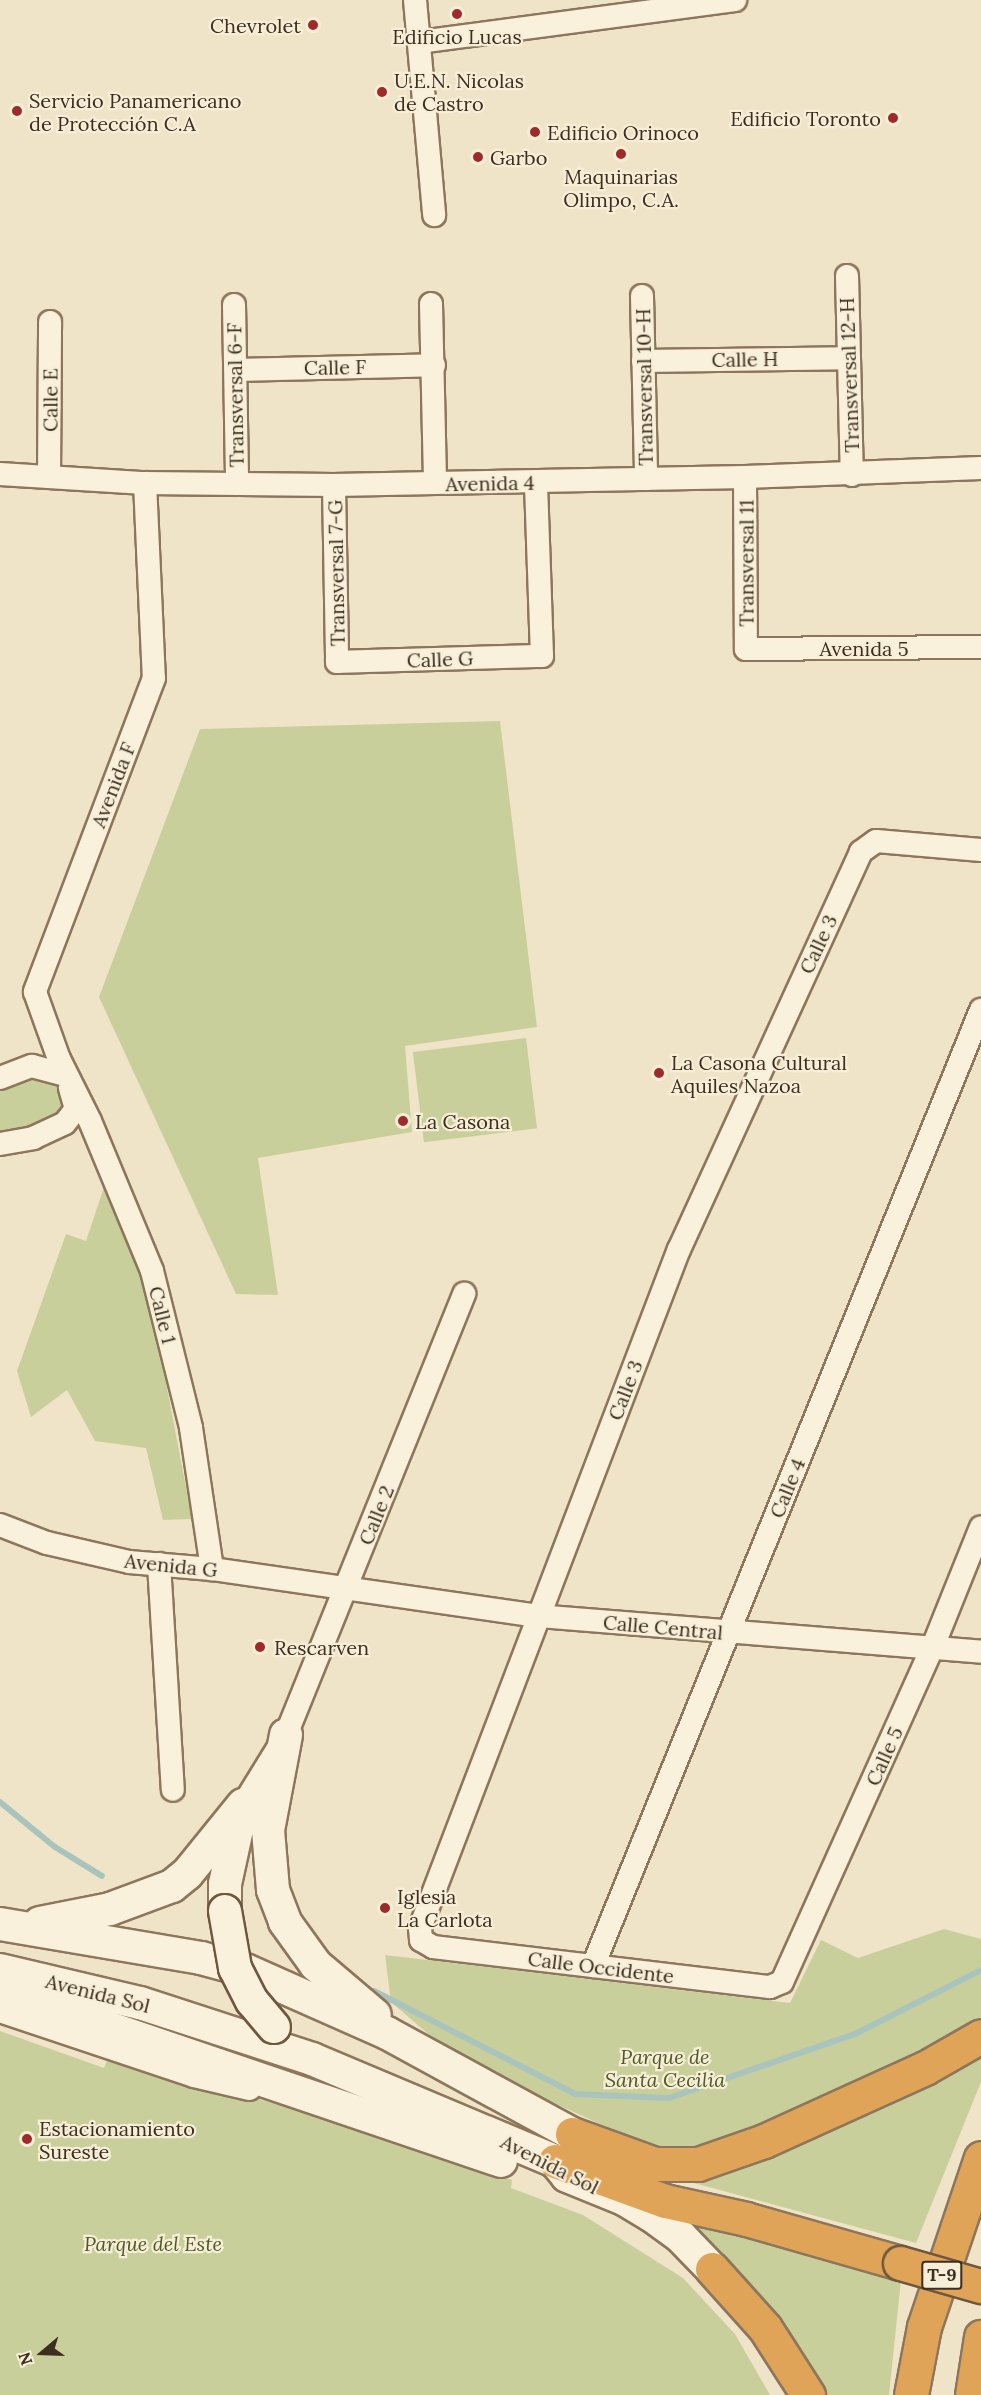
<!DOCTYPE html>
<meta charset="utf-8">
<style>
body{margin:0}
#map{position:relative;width:981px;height:2395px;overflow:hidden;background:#f0e4c8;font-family:Lora,serif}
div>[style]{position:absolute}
.green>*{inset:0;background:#c9cf9b;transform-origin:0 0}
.stream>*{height:6px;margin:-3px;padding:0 3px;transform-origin:3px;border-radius:3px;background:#a9c4bc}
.roads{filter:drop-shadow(2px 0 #8d765c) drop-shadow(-2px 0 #8d765c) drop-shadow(0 2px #8d765c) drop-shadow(0 -2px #8d765c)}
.minor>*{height:22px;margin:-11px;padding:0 11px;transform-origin:11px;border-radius:11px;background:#faf1dc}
.secondary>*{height:32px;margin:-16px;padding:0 16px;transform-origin:16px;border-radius:16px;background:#faf1dc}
.motorway>*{height:33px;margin:-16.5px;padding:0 16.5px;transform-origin:16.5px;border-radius:16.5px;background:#e0a458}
.bridges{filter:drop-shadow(2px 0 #6f573f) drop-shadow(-2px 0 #6f573f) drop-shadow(0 2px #6f573f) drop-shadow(0 -2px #6f573f)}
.secondary-bridge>*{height:32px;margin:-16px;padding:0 16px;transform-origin:16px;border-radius:16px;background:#faf1dc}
.motorway-bridge>*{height:33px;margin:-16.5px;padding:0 16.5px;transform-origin:16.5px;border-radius:16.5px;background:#e0a458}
.dots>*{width:16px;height:16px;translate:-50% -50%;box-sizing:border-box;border:3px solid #f7eed8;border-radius:50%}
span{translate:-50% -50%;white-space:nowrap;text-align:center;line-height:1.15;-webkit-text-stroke:4.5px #f7eed8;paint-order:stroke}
.shield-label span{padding:2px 4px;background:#f7eed8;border:2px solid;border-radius:4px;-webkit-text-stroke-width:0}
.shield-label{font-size:18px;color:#3d2e20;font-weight:700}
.poi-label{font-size:20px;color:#3d2e20}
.right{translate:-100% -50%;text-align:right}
.left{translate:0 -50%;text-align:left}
.street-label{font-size:20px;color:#3d2e20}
.park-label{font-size:20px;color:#4d5a26;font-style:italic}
.north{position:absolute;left:12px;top:2323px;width:60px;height:60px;-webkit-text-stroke:4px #f7eed8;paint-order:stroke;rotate:251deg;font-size:16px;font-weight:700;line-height:24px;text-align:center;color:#3d2e20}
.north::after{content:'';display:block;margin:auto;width:21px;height:27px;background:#3d2e20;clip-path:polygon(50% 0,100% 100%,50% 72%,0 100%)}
</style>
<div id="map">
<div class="green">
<div style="clip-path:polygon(500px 721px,537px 1027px,405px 1046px,412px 1132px,258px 1158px,278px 1295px,236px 1294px,99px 997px,200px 729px)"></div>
<div style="left:526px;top:1038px;width:91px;height:114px;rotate:83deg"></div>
<div style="clip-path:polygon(52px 1068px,76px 1109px,0 1144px,0 1078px)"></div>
<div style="clip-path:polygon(106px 1181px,147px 1283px,192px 1519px,163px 1520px,146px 1448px,95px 1441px,67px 1390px,31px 1417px,17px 1371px,66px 1234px,86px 1241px)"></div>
<div style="clip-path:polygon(944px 1929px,981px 1939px,981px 2017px,969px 2030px,717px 2144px,682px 2149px,645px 2145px,455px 2057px,391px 2002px,385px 1955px,790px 2003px,821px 1940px,858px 1958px)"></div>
<div style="clip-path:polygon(0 2031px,104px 2068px,108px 2058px,302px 2111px,512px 2180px,511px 2188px,583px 2215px,683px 2278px,735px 2334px,770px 2395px,0 2395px)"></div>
<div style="clip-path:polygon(981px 2051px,981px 2082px,916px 2243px,675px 2178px,810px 2133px,941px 2079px)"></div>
<div style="clip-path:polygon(653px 2209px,901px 2280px,889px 2395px,814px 2395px)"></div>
</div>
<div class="stream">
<div style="left:0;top:1802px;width:71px;rotate:39.3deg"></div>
<div style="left:55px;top:1847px;width:55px;rotate:31.7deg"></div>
<div style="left:374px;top:1991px;width:226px;rotate:27.1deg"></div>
<div style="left:575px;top:2094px;width:94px;rotate:2.4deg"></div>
<div style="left:669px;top:2098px;width:197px;rotate:-19deg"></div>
<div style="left:855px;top:2034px;width:141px;rotate:-26.9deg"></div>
</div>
<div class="roads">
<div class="minor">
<div style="left:415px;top:0;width:216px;rotate:84.9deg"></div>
<div style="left:420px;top:42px;width:318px;rotate:-7.6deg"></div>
<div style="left:847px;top:276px;width:199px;rotate:88.6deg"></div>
<div style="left:642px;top:296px;width:183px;rotate:88.7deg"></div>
<div style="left:431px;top:304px;width:179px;rotate:88.7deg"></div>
<div style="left:234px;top:305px;width:179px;rotate:89deg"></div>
<div style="left:643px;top:361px;width:204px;rotate:-0.8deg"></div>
<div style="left:236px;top:370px;width:198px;rotate:-1.4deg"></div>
<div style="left:0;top:474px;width:145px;rotate:3.6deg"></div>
<div style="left:145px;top:483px;width:189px;rotate:0.6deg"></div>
<div style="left:334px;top:485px;width:411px;rotate:-1.1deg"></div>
<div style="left:745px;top:477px;width:236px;rotate:-2.2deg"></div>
<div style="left:49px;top:477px;width:155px;rotate:-89.6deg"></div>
<div style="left:745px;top:477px;width:172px;rotate:89.7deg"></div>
<div style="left:746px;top:649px;width:235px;rotate:-0.5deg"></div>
<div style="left:145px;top:483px;width:195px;rotate:87.4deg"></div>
<div style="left:154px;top:678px;width:336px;rotate:110.8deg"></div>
<div style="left:35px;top:992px;width:71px;rotate:70.3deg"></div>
<div style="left:59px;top:1059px;width:69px;rotate:63.4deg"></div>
<div style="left:90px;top:1121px;width:162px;rotate:67.5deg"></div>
<div style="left:152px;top:1271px;width:162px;rotate:76deg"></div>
<div style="left:191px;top:1428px;width:143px;rotate:81.5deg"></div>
<div style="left:334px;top:485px;width:177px;rotate:89deg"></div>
<div style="left:337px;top:662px;width:205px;rotate:-1.7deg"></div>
<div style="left:542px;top:656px;width:174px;rotate:-92deg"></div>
<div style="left:981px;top:850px;width:105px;rotate:-175.1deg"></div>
<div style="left:876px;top:841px;width:19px;rotate:144deg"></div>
<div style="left:861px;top:852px;width:437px;rotate:114.6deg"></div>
<div style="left:679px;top:1249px;width:727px;rotate:110.88deg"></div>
<div style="left:420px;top:1928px;width:12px;rotate:85deg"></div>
<div style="left:421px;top:1940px;width:14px;rotate:30deg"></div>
<div style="left:433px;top:1947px;width:339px;rotate:6.8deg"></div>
<div style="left:770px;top:1987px;width:13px;rotate:-23deg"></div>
<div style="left:782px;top:1982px;width:365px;rotate:-65.8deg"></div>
<div style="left:932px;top:1649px;width:131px;rotate:-68.1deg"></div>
<div style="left:0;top:1078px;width:34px;rotate:-21deg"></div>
<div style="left:32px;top:1066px;width:35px;rotate:15deg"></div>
<div style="left:0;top:1144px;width:34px;rotate:-10deg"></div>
<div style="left:33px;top:1138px;width:35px;rotate:-25deg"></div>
<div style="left:65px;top:1123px;width:18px;rotate:-52deg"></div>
<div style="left:76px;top:1109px;width:22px;rotate:-106deg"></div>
<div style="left:0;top:1525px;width:50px;rotate:21deg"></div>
<div style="left:47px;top:1543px;width:84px;rotate:13deg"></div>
<div style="left:129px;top:1562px;width:83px;rotate:4.8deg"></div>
<div style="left:212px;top:1569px;width:329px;rotate:8.2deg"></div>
<div style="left:538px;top:1616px;width:444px;rotate:4.6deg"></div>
<div style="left:159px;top:1564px;width:226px;rotate:86.5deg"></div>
<div style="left:243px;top:1805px;width:82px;rotate:-58.4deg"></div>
<div style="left:286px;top:1735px;width:476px;rotate:-68deg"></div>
<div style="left:593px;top:1966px;width:1032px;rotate:-67.91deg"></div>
<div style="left:0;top:2011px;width:205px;rotate:18.5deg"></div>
<div style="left:194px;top:2076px;width:57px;rotate:13.1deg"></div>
</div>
<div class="secondary">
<div style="left:286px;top:1735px;width:97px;rotate:100.7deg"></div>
<div style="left:268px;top:1830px;width:60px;rotate:85.2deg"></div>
<div style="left:273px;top:1890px;width:34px;rotate:69deg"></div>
<div style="left:285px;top:1922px;width:53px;rotate:54.2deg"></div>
<div style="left:316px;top:1965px;width:77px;rotate:40.3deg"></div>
<div style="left:225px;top:1911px;width:27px;rotate:-90deg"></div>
<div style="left:225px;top:1884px;width:71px;rotate:-77.7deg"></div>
<div style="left:40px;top:1923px;width:71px;rotate:-11.3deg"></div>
<div style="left:110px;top:1909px;width:66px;rotate:-20.4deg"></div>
<div style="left:172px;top:1886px;width:19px;rotate:-39deg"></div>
<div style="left:187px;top:1874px;width:89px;rotate:-50.9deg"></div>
<div style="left:0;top:1924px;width:204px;rotate:9.6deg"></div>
<div style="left:201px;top:1958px;width:46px;rotate:15.3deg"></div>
<div style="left:245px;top:1970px;width:155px;rotate:23.9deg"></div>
<div style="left:387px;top:2033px;width:211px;rotate:28.6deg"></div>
<div style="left:0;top:1970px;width:144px;rotate:13.3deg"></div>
<div style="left:140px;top:2003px;width:181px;rotate:18deg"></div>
<div style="left:312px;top:2059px;width:264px;rotate:22.8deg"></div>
<div style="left:555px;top:2161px;width:19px;rotate:51deg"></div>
<div style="left:567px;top:2176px;width:61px;rotate:22deg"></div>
<div style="left:624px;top:2199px;width:31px;rotate:31deg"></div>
<div style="left:651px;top:2215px;width:37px;rotate:36deg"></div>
<div style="left:681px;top:2237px;width:45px;rotate:45.9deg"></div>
<div style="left:0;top:1991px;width:529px;rotate:18.74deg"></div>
</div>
<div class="motorway">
<div style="left:572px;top:2134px;width:88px;rotate:19.9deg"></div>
<div style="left:655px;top:2164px;width:43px"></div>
<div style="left:698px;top:2164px;width:70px;rotate:-19.2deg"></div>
<div style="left:764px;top:2141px;width:177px;rotate:-24.4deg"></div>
<div style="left:925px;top:2068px;width:64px;rotate:-29.7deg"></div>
<div style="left:555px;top:2161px;width:117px;rotate:20deg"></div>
<div style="left:665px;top:2201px;width:83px;rotate:12.5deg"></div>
<div style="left:746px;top:2219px;width:160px;rotate:15.9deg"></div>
<div style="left:712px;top:2269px;width:79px;rotate:48.1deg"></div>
<div style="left:765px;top:2328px;width:80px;rotate:57.3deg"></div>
<div style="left:911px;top:2395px;width:69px;rotate:-79.2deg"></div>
<div style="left:924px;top:2327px;width:178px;rotate:-71.4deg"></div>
<div style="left:972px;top:2395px;width:59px;rotate:-81.2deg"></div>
</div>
</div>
<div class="bridges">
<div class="secondary-bridge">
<div style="left:225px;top:1911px;width:58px;rotate:80deg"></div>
<div style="left:235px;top:1968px;width:37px;rotate:63deg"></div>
<div style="left:252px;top:2001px;width:34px;rotate:50deg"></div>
</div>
<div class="motorway-bridge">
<div style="left:900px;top:2263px;width:84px;rotate:15.9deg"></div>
</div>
</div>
<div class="dots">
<div style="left:457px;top:14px;background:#9e2a2b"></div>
<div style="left:313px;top:25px;background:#9e2a2b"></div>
<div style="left:382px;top:92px;background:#9e2a2b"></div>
<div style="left:17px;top:111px;background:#9e2a2b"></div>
<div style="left:893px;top:118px;background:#9e2a2b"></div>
<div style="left:535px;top:132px;background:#9e2a2b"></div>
<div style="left:621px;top:154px;background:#9e2a2b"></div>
<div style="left:478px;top:157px;background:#9e2a2b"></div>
<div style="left:659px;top:1073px;background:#9e2a2b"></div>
<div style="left:403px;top:1121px;background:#9e2a2b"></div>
<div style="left:260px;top:1647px;background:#9e2a2b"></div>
<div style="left:385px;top:1908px;background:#9e2a2b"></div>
<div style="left:27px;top:2139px;background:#9e2a2b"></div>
</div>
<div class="shield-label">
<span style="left:942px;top:2275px">T-9</span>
</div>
<div class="poi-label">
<span class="right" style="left:301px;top:25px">Chevrolet</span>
<span style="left:457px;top:36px">Edificio Lucas</span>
<span class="left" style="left:394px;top:92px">U.E.N. Nicolas<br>de Castro</span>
<span class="left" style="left:29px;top:112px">Servicio Panamericano<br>de Protección C.A</span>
<span class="right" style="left:881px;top:118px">Edificio Toronto</span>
<span class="left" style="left:547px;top:132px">Edificio Orinoco</span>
<span class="left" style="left:490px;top:157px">Garbo</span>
<span style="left:621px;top:188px">Maquinarias<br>Olimpo, C.A.</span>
<span class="left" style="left:671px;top:1074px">La Casona Cultural<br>Aquiles Nazoa</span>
<span class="left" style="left:415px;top:1121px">La Casona</span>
<span class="left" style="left:274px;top:1647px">Rescarven</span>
<span class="left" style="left:397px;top:1908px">Iglesia<br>La Carlota</span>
<span class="left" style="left:39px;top:2140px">Estacionamiento<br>Sureste</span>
</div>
<div class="street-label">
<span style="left:745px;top:359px;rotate:-1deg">Calle H</span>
<span style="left:335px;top:367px;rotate:-1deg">Calle F</span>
<span style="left:849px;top:375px;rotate:-92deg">Transversal 12-H</span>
<span style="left:644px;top:387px;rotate:-91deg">Transversal 10-H</span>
<span style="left:235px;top:395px;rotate:-91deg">Transversal 6-F</span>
<span style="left:50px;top:400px;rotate:-90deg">Calle E</span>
<span style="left:490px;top:483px;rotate:-1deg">Avenida 4</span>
<span style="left:746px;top:563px;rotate:-90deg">Transversal 11</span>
<span style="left:336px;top:573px;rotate:-91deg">Transversal 7-G</span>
<span style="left:864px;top:648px">Avenida 5</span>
<span style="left:440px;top:659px;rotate:-2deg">Calle G</span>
<span style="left:113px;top:785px;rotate:-69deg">Avenida F</span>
<span style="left:818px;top:944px;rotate:-65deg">Calle 3</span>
<span style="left:163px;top:1315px;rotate:76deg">Calle 1</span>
<span style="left:625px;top:1390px;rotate:-69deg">Calle 3</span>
<span style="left:787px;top:1488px;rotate:-68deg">Calle 4</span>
<span style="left:376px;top:1515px;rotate:-68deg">Calle 2</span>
<span style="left:171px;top:1565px;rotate:6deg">Avenida G</span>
<span style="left:663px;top:1627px;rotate:5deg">Calle Central</span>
<span style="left:884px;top:1756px;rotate:-66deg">Calle 5</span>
<span style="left:601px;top:1967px;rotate:7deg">Calle Occidente</span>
<span style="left:98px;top:1993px;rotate:14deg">Avenida Sol</span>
<span style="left:550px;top:2164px;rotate:27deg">Avenida Sol</span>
</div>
<div class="park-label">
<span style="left:665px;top:2068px">Parque de<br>Santa Cecilia</span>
<span style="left:153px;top:2243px">Parque del Este</span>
</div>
<div class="north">N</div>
</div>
